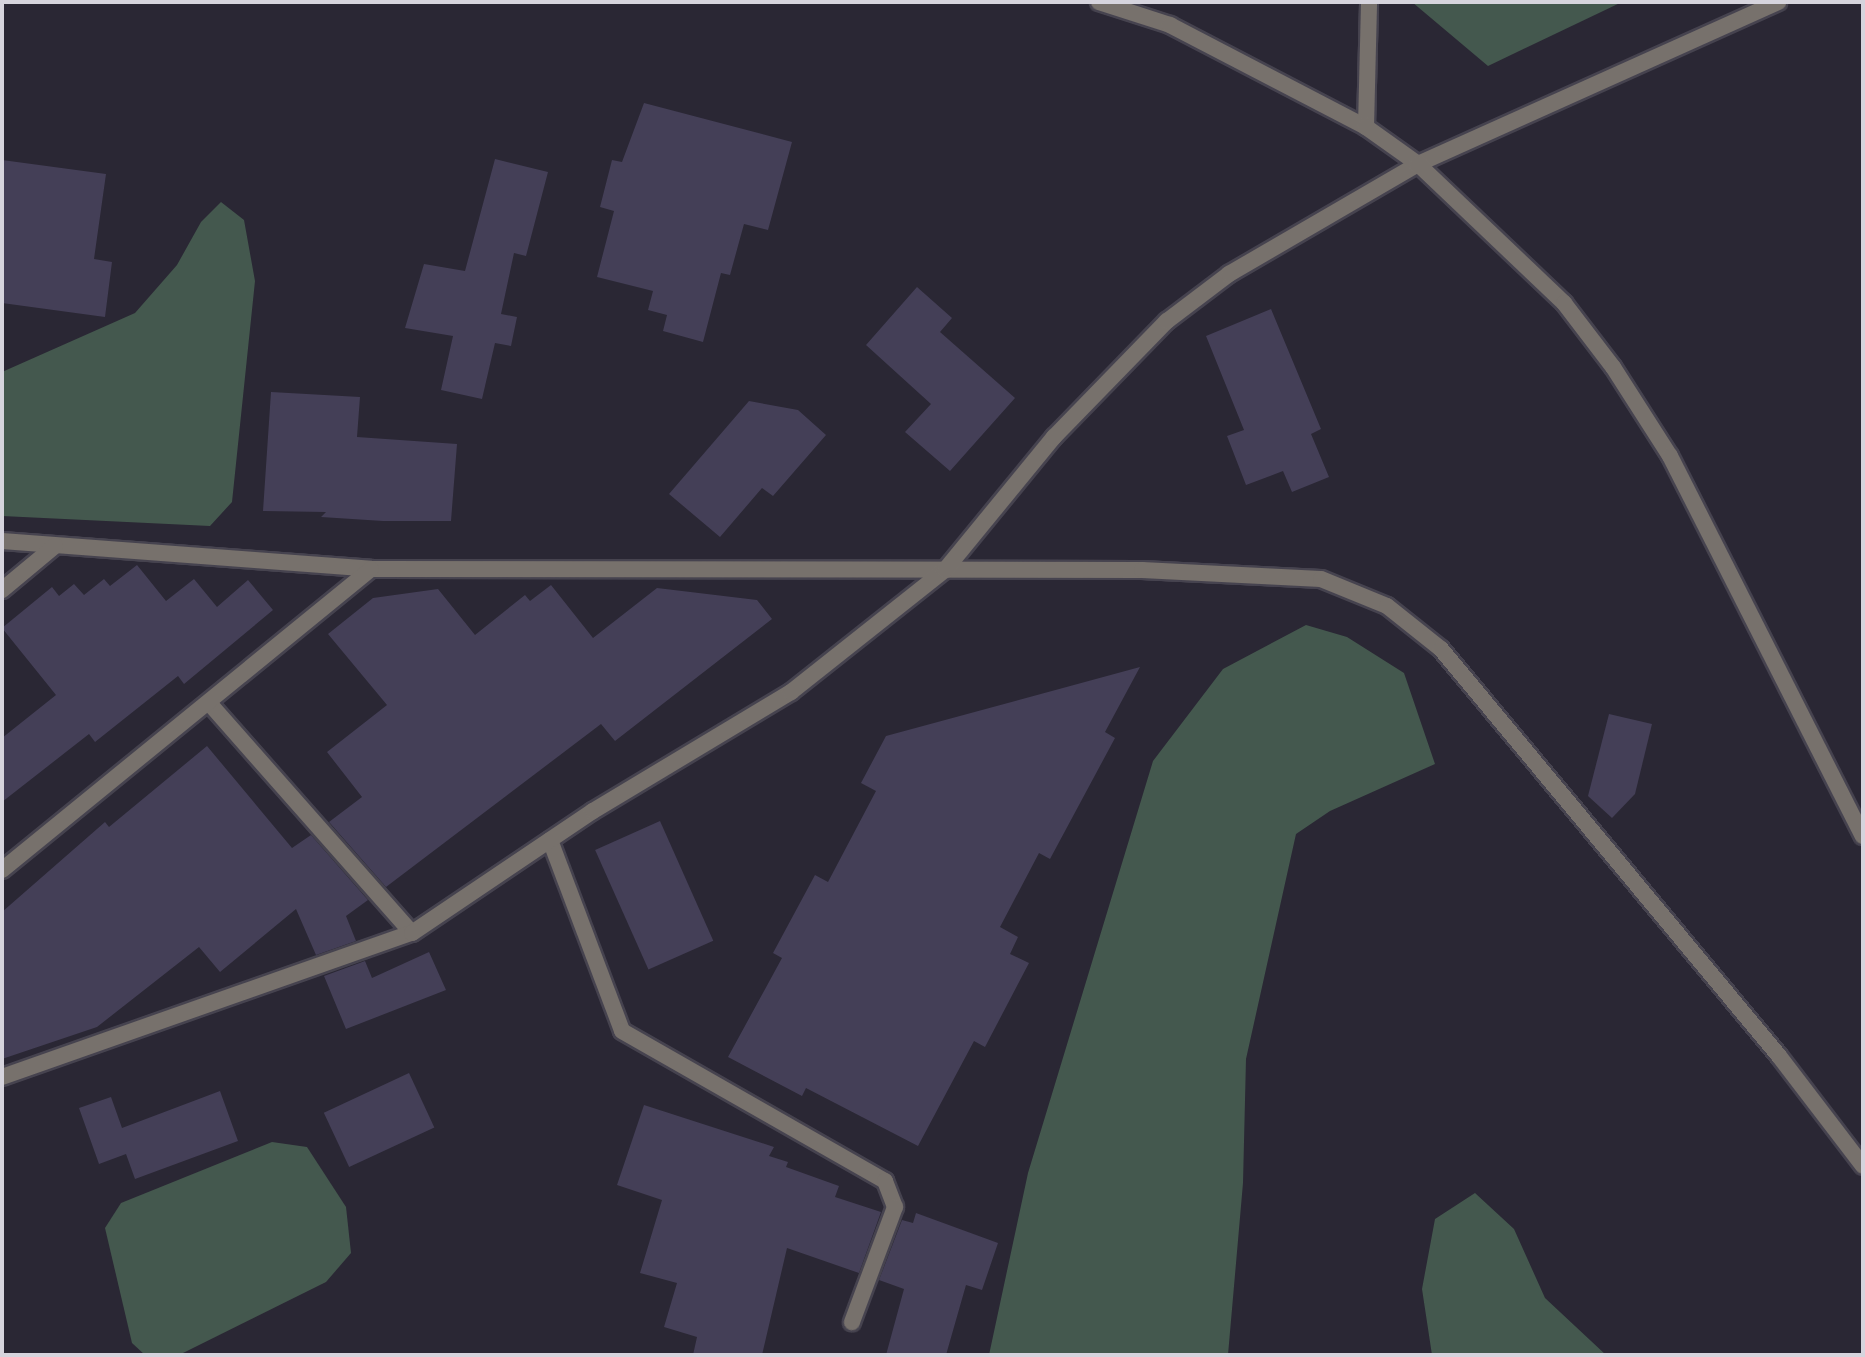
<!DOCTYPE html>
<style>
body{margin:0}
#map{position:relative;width:1865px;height:1357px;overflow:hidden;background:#2a2734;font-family:Overpass,sans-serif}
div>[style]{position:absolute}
.green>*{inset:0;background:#44584e}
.building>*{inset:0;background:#443f57;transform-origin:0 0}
.roads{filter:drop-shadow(2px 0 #46434f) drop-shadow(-2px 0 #46434f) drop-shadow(0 2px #46434f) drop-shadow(0 -2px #46434f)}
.minor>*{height:16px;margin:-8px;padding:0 8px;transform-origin:8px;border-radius:8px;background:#77716c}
.tertiary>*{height:16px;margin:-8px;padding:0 8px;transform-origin:8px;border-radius:8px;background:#77716c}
span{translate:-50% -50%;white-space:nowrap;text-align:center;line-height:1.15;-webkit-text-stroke:6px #201e2a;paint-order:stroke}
.frame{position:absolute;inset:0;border:4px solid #d6d4dd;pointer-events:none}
</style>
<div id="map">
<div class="green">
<div style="clip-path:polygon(1412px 2px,1622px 2px,1488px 66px)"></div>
<div style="clip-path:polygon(221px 202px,244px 220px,255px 281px,232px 502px,210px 526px,2px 516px,2px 372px,135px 313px,177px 265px,201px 222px)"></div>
<div style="clip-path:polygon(1306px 625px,1347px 637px,1404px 673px,1435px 764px,1330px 811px,1296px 834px,1246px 1059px,1243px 1183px,1228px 1355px,989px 1355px,1028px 1173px,1153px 761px,1223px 669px)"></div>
<div style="clip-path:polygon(272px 1142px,307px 1147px,346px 1207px,351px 1253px,326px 1282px,179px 1355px,145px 1355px,132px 1343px,105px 1228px,121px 1203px)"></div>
<div style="clip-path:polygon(1475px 1193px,1514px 1229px,1545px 1298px,1606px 1355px,1432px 1355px,1422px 1289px,1435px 1219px)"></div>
</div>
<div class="building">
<div style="clip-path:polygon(644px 103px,792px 142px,768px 230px,744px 224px,730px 275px,721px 273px,703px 342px,663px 331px,667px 315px,648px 310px,653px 291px,597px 277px,614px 211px,600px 207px,612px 160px,622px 162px)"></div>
<div style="clip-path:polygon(495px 159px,548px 172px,526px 256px,514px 253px,501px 314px,517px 317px,511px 346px,495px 343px,482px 399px,441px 390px,453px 336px,405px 328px,424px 264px,465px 271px)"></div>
<div style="clip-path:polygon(2px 160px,106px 174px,94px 259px,112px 262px,105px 317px,2px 303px)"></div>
<div style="clip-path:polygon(917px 287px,952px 318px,940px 332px,1015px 398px,950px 471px,905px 432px,931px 404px,866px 345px)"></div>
<div style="clip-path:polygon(1271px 309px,1321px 429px,1311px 434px,1329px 477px,1292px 492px,1283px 471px,1246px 485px,1227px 436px,1244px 430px,1206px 336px)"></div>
<div style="clip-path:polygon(271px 392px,360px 397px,357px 437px,457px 444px,451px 521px,383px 521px,321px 517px,326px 512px,263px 511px)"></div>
<div style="clip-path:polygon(749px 401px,798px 410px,826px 435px,773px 496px,762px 488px,720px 537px,669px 494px)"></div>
<div style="clip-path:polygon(137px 565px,166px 601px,194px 579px,217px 607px,248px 580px,273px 610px,184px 684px,178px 676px,95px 742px,89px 734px,2px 802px,2px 738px,56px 695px,2px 628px,52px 587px,59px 596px,74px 584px,84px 595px,104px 579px,110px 586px)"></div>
<div style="clip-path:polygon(551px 585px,593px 638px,657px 588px,757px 600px,772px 619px,615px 741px,601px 724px,386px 887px,329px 822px,362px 797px,327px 752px,387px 705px,328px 634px,373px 598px,438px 589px,475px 635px,525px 595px,530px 601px)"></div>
<div style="clip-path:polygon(1140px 667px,1105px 732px,1115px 738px,1050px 859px,1039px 853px,1000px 927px,1018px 937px,1010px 954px,1029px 963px,985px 1047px,974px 1041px,918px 1146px,806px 1088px,802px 1096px,728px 1057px,782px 958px,773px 953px,815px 875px,828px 882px,876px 791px,861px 783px,886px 736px)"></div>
<div style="clip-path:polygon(1609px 714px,1652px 724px,1635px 794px,1612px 818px,1588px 796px)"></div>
<div style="clip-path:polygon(207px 746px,292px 848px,311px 835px,368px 900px,346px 916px,356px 941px,316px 955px,296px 909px,220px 972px,199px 947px,97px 1027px,2px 1059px,2px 912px,105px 822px,109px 827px)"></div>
<div style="left:660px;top:821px;width:131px;height:71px;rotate:66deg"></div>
<div style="clip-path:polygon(429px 952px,446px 990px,346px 1029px,324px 976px,365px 961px,372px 978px)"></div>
<div style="left:409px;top:1073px;width:60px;height:94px;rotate:65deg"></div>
<div style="clip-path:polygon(220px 1091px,238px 1141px,135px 1179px,126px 1154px,99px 1164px,79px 1108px,111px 1097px,122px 1128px)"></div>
<div style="clip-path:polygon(644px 1105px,774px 1147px,769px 1156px,788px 1162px,786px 1167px,839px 1186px,835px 1197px,881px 1212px,859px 1273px,787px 1248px,762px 1355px,693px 1355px,697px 1337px,664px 1327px,677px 1283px,640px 1273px,662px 1200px,617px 1185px)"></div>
<div style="clip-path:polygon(916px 1213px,998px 1243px,982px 1290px,966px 1285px,946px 1355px,886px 1355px,904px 1289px,879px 1280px,902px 1220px,913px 1223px)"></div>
</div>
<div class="roads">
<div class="minor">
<div style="left:1366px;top:127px;width:125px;rotate:-88.6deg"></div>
<div style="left:2px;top:541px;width:370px;rotate:4.3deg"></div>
<div style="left:371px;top:569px;width:771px;rotate:0.07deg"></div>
<div style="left:1142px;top:570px;width:179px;rotate:2.9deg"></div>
<div style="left:1321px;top:579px;width:71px;rotate:22.2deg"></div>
<div style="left:1387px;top:606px;width:69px;rotate:38.5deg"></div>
<div style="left:1441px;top:649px;width:529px;rotate:50.29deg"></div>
<div style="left:1779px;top:1056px;width:138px;rotate:52.6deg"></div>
<div style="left:2px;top:590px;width:69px;rotate:-39.7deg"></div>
<div style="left:210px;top:704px;width:305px;rotate:48.6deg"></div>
<div style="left:550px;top:840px;width:204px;rotate:69.3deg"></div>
<div style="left:622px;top:1031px;width:303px;rotate:29.7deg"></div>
<div style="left:885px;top:1181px;width:28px;rotate:69deg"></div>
<div style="left:895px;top:1207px;width:123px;rotate:110.5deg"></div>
<div style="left:2px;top:870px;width:476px;rotate:-39.2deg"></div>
<div style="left:2px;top:1077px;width:435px;rotate:-19.4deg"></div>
<div style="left:412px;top:933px;width:218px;rotate:-34deg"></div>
<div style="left:593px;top:811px;width:231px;rotate:-31deg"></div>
<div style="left:791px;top:692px;width:196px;rotate:-38.4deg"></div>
<div style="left:945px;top:570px;width:172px;rotate:-50.7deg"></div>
<div style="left:1054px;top:437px;width:162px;rotate:-45.8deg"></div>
<div style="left:1167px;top:321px;width:78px;rotate:-37.2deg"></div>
<div style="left:1229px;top:274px;width:219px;rotate:-30.2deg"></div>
<div style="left:1418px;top:164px;width:395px;rotate:-24.2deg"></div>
</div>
<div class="tertiary">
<div style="left:1099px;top:2px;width:75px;rotate:17.9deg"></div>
<div style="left:1170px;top:25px;width:221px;rotate:27.5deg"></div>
<div style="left:1366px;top:127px;width:64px;rotate:35.4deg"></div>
<div style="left:1418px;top:164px;width:202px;rotate:43.6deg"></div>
<div style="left:1564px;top:303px;width:81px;rotate:52.6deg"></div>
<div style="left:1613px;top:367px;width:106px;rotate:57.4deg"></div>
<div style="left:1670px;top:456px;width:426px;rotate:63.1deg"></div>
</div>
</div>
<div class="frame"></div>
</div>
